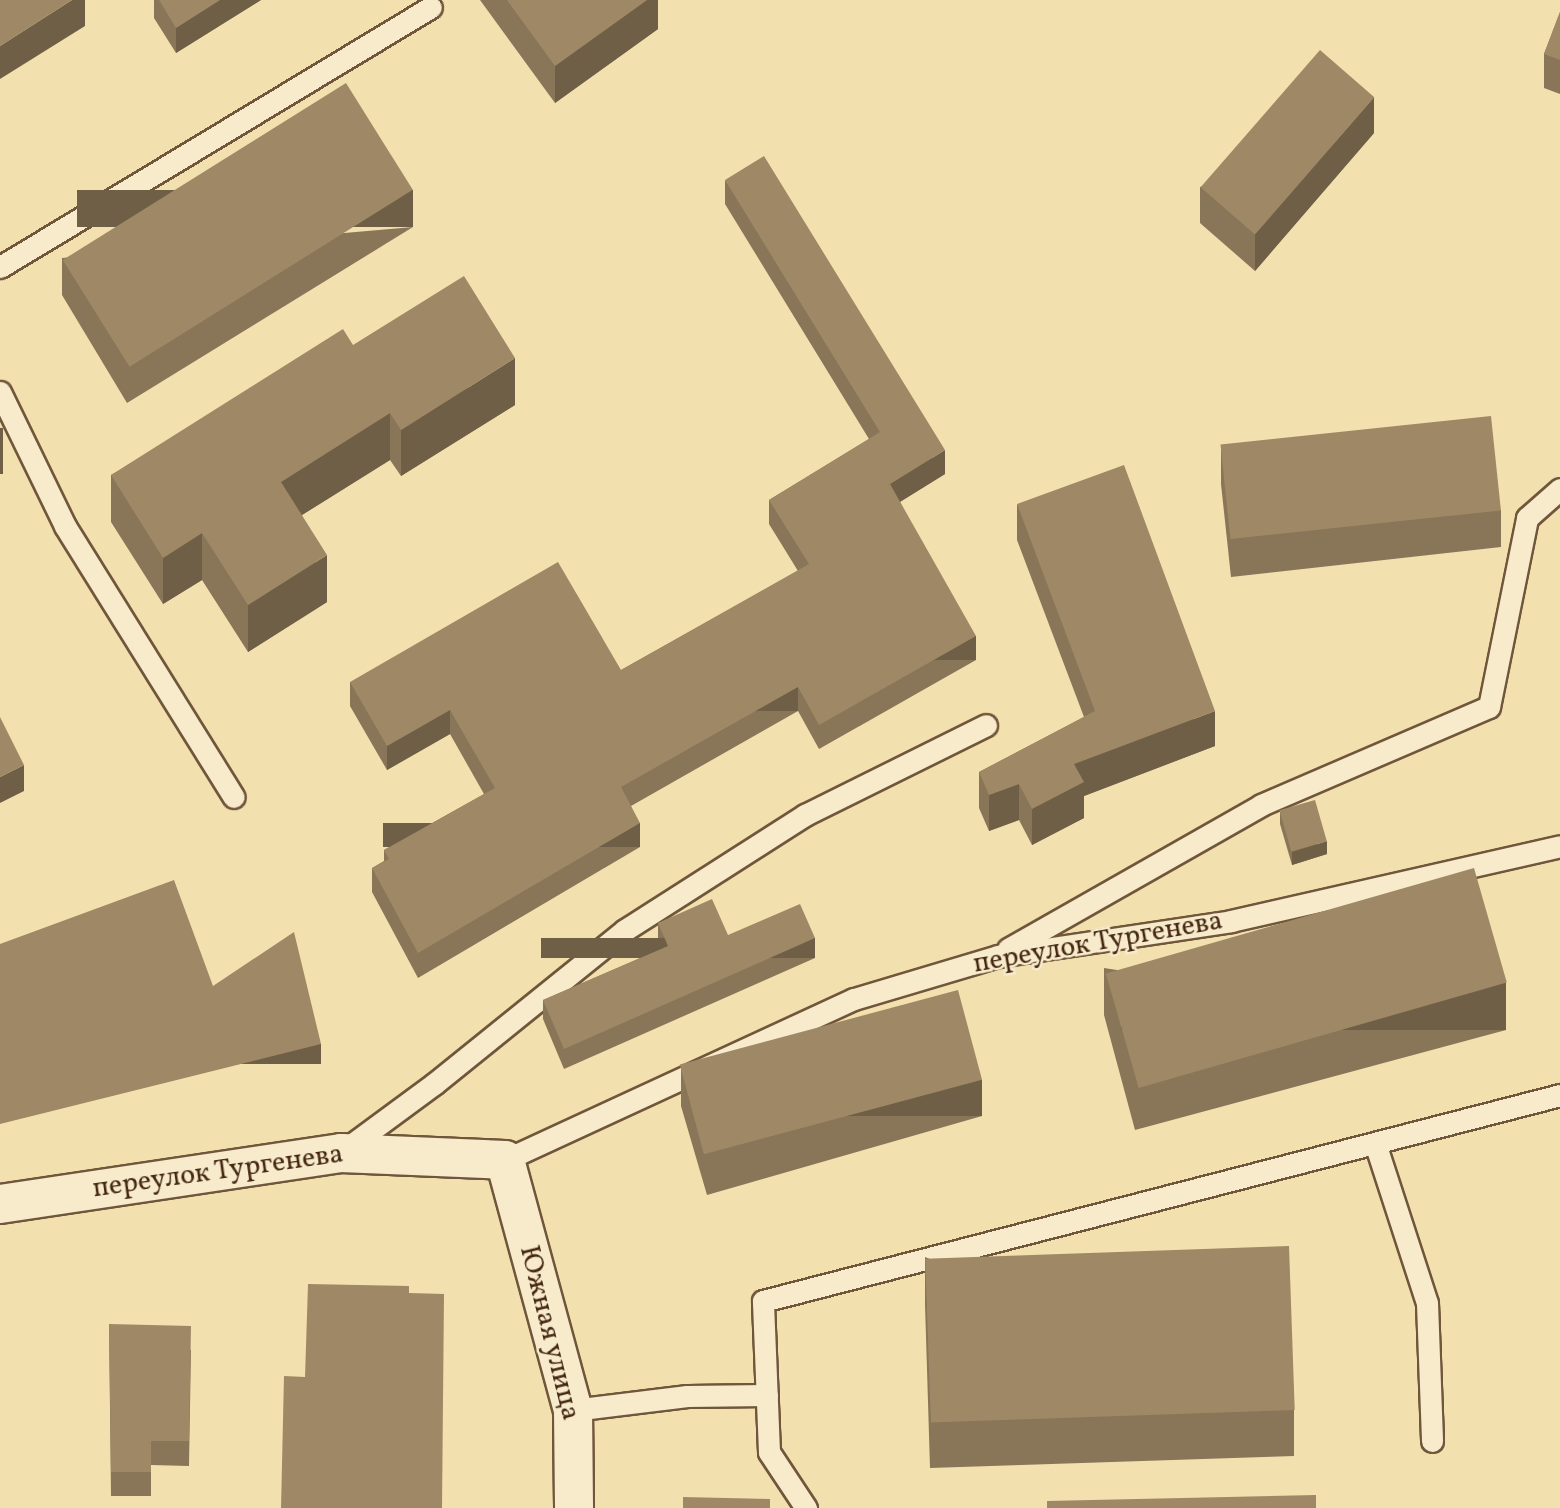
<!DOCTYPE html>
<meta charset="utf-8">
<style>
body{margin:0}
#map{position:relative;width:1560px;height:1508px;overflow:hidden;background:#f3e0af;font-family:Vollkorn,serif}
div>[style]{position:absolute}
.roads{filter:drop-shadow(2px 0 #70563b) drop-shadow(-2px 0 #70563b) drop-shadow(0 2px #70563b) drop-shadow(0 -2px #70563b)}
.lane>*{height:21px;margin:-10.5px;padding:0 10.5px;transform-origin:10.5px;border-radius:10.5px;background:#f7ebcb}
.street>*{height:38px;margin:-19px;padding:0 19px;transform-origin:19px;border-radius:19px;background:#f7ebcb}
.wall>*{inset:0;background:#897557}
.shaded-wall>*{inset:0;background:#6f5f47;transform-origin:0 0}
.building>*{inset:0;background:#9f8865;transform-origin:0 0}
span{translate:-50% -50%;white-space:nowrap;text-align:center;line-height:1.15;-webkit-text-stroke:5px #f7ebcb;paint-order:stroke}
.street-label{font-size:28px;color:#452814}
</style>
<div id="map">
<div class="roads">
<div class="lane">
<div style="left:0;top:267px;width:503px;rotate:-31.1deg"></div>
<div style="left:0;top:392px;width:149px;rotate:64.1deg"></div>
<div style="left:65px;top:526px;width:319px;rotate:58.1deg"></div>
<div style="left:1008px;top:949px;width:291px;rotate:-29.6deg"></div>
<div style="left:1261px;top:805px;width:248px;rotate:-23.3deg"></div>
<div style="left:1489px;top:707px;width:193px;rotate:-78.6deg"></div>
<div style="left:1527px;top:518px;width:44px;rotate:-41.3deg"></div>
<div style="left:1375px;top:1143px;width:168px;rotate:72deg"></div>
<div style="left:1427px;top:1303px;width:138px;rotate:87.9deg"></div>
<div style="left:343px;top:1151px;width:113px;rotate:-36.4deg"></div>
<div style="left:434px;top:1084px;width:245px;rotate:-38.9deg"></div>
<div style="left:625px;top:930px;width:214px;rotate:-32.6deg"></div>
<div style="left:805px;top:815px;width:202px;rotate:-26.4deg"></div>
<div style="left:505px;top:1160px;width:384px;rotate:-24.8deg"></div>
<div style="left:854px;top:999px;width:150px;rotate:-16.6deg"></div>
<div style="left:998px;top:956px;width:236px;rotate:-8.5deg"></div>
<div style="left:1231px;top:921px;width:337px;rotate:-12.8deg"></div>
<div style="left:573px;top:1410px;width:115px;rotate:-7deg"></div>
<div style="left:687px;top:1396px;width:80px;rotate:-0.7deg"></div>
<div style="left:806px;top:1508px;width:67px;rotate:-123.5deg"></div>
<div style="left:769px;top:1452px;width:151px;rotate:-92.3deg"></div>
<div style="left:763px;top:1301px;width:823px;rotate:-14.49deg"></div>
</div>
<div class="street">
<div style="left:0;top:1204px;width:345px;rotate:-8.5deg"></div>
<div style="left:341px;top:1153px;width:164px;rotate:2.4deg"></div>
<div style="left:505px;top:1160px;width:259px;rotate:74.8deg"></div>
<div style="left:573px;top:1410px;width:98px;rotate:89.4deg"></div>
</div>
</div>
<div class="wall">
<div style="clip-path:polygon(154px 0,261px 0,176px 53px,154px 18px)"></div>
<div style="clip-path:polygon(480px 0,658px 0,658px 29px,555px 103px)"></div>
<div style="clip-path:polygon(1560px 12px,1560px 94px,1544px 88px,1544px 54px)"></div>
<div style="clip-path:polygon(1374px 133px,1255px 271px,1200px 223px,1200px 187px)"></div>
<div style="clip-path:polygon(725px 180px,945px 474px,900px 502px,976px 660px,819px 749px,798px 711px,631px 806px,640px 847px,418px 978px,372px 892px,372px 868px,384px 861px,384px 850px,484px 794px,450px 734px,387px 770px,350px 706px,350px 682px,621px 670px,798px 571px,769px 524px,769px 500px,869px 439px,725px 204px)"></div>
<div style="clip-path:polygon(413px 227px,127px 403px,62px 295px,62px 258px)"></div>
<div style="clip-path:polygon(353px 345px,515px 405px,401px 476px,390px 460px,302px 515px,327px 602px,248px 652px,202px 580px,163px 604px,111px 522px,111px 475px)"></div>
<div style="clip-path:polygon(1221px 448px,1501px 510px,1501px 547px,1231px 577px,1221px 484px)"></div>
<div style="clip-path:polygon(1017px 504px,1215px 746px,1084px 796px,1084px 818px,1032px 845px,1019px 820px,989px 831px,979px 808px,979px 772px,1084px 717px,1017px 540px)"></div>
<div style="clip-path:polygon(1280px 811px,1327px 854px,1292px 865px,1280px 824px)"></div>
<div style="clip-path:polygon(658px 923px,728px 935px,815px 958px,564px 1069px,543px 1019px,543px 1000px,661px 949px,658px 943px)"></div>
<div style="clip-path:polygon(1104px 968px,1506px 1030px,1135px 1130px,1104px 1015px)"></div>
<div style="clip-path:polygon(681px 1069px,982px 1116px,707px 1195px,681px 1106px)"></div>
<div style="clip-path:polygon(925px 1257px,1294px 1410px,1294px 1456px,930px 1468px,925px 1304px)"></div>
<div style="clip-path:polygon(109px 1324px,191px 1350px,189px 1466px,151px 1465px,151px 1496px,111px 1496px)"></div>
</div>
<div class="shaded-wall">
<div style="clip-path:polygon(72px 0,85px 0,85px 26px,0 79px,0 46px)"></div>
<div style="clip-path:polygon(220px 0,261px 0,176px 53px,176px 28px)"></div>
<div style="clip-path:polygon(647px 0,658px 0,658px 29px,555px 103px,555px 66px)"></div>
<div style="clip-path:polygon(1374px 97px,1374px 133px,1255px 271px,1255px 234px)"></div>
<div style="left:413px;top:190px;width:37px;height:336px;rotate:90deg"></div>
<div style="clip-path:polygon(515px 358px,515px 405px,401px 476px,401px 430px)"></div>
<div style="clip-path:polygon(390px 413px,390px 460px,281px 528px,281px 482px)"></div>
<div style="left:3px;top:428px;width:46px;height:3px;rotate:90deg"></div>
<div style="clip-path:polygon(945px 450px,945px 474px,890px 508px,890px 484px)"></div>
<div style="clip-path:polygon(202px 533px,202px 580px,163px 604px,163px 558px)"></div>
<div style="clip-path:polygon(327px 555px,327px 602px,248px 652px,248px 605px)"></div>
<div style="left:976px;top:636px;width:24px;height:180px;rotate:90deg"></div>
<div style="left:798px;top:687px;width:24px;height:203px;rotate:90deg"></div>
<div style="clip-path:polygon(450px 710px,450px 734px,387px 770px,387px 746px)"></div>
<div style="clip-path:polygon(1215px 711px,1215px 746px,1084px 796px,1084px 818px,1032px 845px,1032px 809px,1074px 764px)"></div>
<div style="clip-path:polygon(24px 765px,24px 791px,0 803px,0 777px)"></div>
<div style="clip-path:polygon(1019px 784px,1019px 820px,989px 831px,989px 795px)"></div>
<div style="left:640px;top:823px;width:24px;height:257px;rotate:90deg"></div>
<div style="clip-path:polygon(1327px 841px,1327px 854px,1292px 865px,1292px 852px)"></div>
<div style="left:815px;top:938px;width:20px;height:274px;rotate:90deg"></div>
<div style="left:1506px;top:983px;width:47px;height:385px;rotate:90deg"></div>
<div style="left:321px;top:1044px;width:20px;height:331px;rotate:90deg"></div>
<div style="left:982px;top:1080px;width:36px;height:286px;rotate:90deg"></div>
</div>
<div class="building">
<div style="clip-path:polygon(0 0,72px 0,0 46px)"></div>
<div style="clip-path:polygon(159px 0,220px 0,176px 28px)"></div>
<div style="clip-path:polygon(507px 0,647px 0,555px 66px)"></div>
<div style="clip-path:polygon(1560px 12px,1560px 60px,1544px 54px)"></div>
<div style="left:1320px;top:50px;width:72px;height:182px;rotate:41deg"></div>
<div style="left:346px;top:83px;width:126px;height:334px;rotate:58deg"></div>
<div style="clip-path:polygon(764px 156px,945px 450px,890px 484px,976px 636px,819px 725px,798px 687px,621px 787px,640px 823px,418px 953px,372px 868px,389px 859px,384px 850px,495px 788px,450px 710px,387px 746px,350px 682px,558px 562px,621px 670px,809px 564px,769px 500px,880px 432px,725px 180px)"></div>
<div style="clip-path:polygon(464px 276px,515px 358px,401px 430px,390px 413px,281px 482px,327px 555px,248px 605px,202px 533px,163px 558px,111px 475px,343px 329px,353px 345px)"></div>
<div style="left:1491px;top:416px;width:95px;height:272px;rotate:84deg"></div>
<div style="clip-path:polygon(1124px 465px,1215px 711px,1074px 764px,1084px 782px,1032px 809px,1019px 784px,989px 795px,979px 772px,1095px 711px,1017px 504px)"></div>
<div style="clip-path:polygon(0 717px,24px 765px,0 777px)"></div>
<div style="left:1315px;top:800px;width:43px;height:37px;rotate:74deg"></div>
<div style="left:1474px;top:868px;width:119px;height:383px;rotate:74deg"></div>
<div style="clip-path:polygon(174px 880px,213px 986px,294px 932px,321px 1044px,0 1124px,0 944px)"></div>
<div style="clip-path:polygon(712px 899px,728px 935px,800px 904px,815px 938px,564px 1049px,543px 1000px,668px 946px,658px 923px)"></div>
<div style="left:958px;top:990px;width:93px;height:288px;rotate:75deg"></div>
<div style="left:1289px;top:1246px;width:164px;height:364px;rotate:88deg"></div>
<div style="clip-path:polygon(308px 1284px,409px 1286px,409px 1293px,444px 1294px,442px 1508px,281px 1508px,284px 1376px,305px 1377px)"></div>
<div style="clip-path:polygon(109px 1324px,191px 1326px,189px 1441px,151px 1441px,151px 1472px,111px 1472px)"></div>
<div style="clip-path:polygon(1316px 1495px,1316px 1508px,1047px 1508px,1047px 1501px)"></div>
<div style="clip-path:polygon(683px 1497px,770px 1499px,770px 1508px,683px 1508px)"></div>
</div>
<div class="street-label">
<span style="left:1098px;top:943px;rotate:-10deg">переулок Тургенева</span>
<span style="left:218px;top:1172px;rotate:-8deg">переулок Тургенева</span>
<span style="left:549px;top:1333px;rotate:76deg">Южная улица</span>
</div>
</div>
